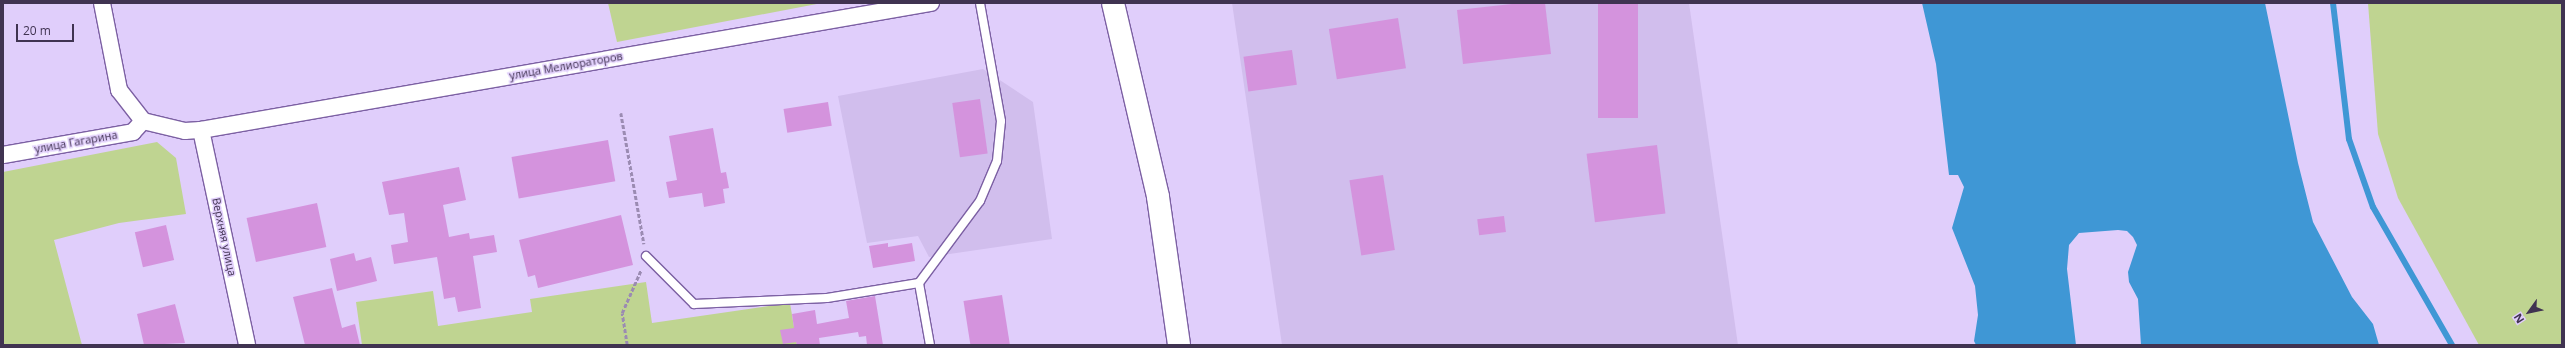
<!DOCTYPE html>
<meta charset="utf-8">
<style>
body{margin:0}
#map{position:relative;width:2565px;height:348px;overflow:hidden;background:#e0cefb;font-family:"Open Sans",sans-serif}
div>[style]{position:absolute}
.built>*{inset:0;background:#d1beed}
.green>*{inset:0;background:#bfd491}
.water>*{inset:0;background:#3f97d5}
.stream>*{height:6px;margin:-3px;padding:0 3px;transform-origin:3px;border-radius:3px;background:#3f97d5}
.building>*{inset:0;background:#d493dd;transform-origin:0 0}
.path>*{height:2.5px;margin-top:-1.25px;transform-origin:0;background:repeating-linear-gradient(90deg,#9b8bb2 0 4px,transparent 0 6px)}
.roads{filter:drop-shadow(1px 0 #7c60a3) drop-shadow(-1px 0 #7c60a3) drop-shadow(0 1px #7c60a3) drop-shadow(0 -1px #7c60a3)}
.service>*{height:8px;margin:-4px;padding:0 4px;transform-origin:4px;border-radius:4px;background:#fff}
.minor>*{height:16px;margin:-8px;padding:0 8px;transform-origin:8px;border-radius:8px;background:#fff}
.secondary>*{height:22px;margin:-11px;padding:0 11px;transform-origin:11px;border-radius:11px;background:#fff}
span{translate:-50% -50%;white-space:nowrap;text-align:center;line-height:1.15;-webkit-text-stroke:3px #e0cefb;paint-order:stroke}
.street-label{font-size:11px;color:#403351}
.frame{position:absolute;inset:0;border:4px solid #403351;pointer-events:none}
.north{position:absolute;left:2509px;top:292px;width:40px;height:40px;-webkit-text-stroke:3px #e0cefb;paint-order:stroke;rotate:237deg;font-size:11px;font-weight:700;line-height:16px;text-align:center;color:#403351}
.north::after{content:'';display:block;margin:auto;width:14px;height:18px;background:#403351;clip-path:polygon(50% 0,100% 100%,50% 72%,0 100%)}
.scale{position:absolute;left:16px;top:24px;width:58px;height:18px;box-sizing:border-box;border:2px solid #403351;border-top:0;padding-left:5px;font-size:12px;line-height:14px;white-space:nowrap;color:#403351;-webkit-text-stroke:3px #e0cefb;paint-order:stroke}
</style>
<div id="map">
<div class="built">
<div style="clip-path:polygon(1232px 3px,1689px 3px,1738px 345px,1282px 345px)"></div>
<div style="clip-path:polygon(983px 69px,1033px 102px,1052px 239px,929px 257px,918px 236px,867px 243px,838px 96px)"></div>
</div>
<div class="green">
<div style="clip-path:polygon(608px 3px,822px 3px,617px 42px)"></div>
<div style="clip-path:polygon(2368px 3px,2562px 3px,2562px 345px,2479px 345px,2398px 198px,2378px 134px)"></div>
<div style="clip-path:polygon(157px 142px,176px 158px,186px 214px,119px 223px,54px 240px,82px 345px,3px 345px,3px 172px)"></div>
<div style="clip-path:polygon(646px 282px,652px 323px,790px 303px,797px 345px,362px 345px,356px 302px,433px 291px,438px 326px,532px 312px,530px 299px)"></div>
</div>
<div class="water">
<div style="clip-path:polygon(1922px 3px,2265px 3px,2298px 163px,2313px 222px,2352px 297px,2373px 324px,2379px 345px,2141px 345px,2138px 299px,2129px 282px,2128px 272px,2137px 245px,2133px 237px,2127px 231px,2118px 230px,2079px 233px,2069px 245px,2067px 269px,2076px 345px,1976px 345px,1974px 341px,1978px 315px,1975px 286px,1952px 228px,1964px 187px,1958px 175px,1949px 175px,1936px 64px)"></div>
</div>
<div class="stream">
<div style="left:2333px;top:3px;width:137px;rotate:83.3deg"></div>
<div style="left:2349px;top:139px;width:72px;rotate:70.6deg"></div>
<div style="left:2373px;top:207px;width:159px;rotate:60.2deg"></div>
</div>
<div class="building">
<div style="clip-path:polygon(1521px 3px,1545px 3px,1551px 54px,1463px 64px,1457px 10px)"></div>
<div style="left:1598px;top:3px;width:40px;height:115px"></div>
<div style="left:1398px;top:18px;width:51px;height:70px;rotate:81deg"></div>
<div style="left:1292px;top:50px;width:35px;height:49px;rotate:82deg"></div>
<div style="left:980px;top:99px;width:55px;height:28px;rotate:82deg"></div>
<div style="left:828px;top:102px;width:24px;height:45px;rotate:81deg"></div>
<div style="clip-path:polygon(713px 128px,721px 173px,726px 172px,729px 188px,723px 189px,725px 203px,704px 207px,702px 193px,669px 198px,666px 182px,677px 180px,669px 136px)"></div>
<div style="left:608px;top:140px;width:42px;height:98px;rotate:80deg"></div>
<div style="left:1657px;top:145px;width:69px;height:71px;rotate:83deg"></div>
<div style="clip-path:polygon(459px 167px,466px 200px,443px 205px,449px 237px,469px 233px,470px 239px,494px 235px,497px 252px,473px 256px,481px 308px,458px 312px,455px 297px,444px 299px,437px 257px,394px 264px,391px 245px,408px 242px,404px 213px,389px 215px,382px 182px)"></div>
<div style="left:1383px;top:175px;width:76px;height:34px;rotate:81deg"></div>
<div style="left:317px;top:203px;width:45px;height:72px;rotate:78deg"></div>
<div style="clip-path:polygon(621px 215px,633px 265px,538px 288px,535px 275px,528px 277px,519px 240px)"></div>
<div style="left:1504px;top:216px;width:16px;height:27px;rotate:83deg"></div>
<div style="left:166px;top:225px;width:36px;height:32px;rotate:77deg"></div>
<div style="clip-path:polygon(888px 243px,888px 247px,912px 243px,915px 261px,873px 268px,869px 246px)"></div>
<div style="clip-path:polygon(354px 253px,356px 261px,371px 257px,377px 281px,337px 291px,330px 259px)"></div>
<div style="clip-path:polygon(332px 288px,342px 328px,355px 324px,360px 345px,305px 345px,293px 297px)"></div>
<div style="left:1002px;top:295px;width:51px;height:39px;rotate:81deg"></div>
<div style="clip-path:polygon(875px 296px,883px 345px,867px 345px,866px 336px,859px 337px,858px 332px,819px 338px,820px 345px,797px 345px,796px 342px,783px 344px,780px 330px,794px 328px,792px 314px,815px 310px,817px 324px,849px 318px,846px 301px)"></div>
<div style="clip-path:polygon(175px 304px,185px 343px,144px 345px,137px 314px)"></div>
</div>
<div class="path">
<div style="left:621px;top:113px;width:133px;rotate:80deg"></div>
<div style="left:627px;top:345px;width:32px;rotate:-99deg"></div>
<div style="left:622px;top:313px;width:47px;rotate:-66.2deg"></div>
</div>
<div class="roads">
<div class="service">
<div style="left:646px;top:256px;width:68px;rotate:45deg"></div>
<div style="left:694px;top:304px;width:133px;rotate:-2.6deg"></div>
<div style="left:827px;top:298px;width:93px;rotate:-9.3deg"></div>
<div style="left:930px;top:345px;width:63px;rotate:-100.1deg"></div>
<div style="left:919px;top:283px;width:102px;rotate:-53.4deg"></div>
<div style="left:980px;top:201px;width:43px;rotate:-67deg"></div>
<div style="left:997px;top:161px;width:40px;rotate:-84.3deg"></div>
<div style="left:1001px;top:121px;width:120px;rotate:-100.1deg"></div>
</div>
<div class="minor">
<div style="left:102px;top:3px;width:89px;rotate:78.9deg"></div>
<div style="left:119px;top:90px;width:39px;rotate:52deg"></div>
<div style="left:143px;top:121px;width:43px;rotate:13.4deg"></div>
<div style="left:185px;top:131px;width:16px;rotate:-4deg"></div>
<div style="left:201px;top:130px;width:741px;rotate:-9.87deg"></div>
<div style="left:201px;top:130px;width:220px;rotate:77.9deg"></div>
<div style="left:3px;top:155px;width:132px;rotate:-10deg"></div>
<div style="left:133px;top:132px;width:15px;rotate:-48deg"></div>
</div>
<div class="secondary">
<div style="left:1113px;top:3px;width:199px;rotate:76.9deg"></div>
<div style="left:1158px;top:197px;width:149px;rotate:81.9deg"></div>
</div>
</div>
<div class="street-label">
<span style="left:566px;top:66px;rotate:-10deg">улица Мелиораторов</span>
<span style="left:76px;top:142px;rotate:-10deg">улица Гагарина</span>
<span style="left:224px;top:237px;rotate:78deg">Верхняя улица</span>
</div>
<div class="frame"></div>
<div class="north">N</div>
<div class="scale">20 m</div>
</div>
